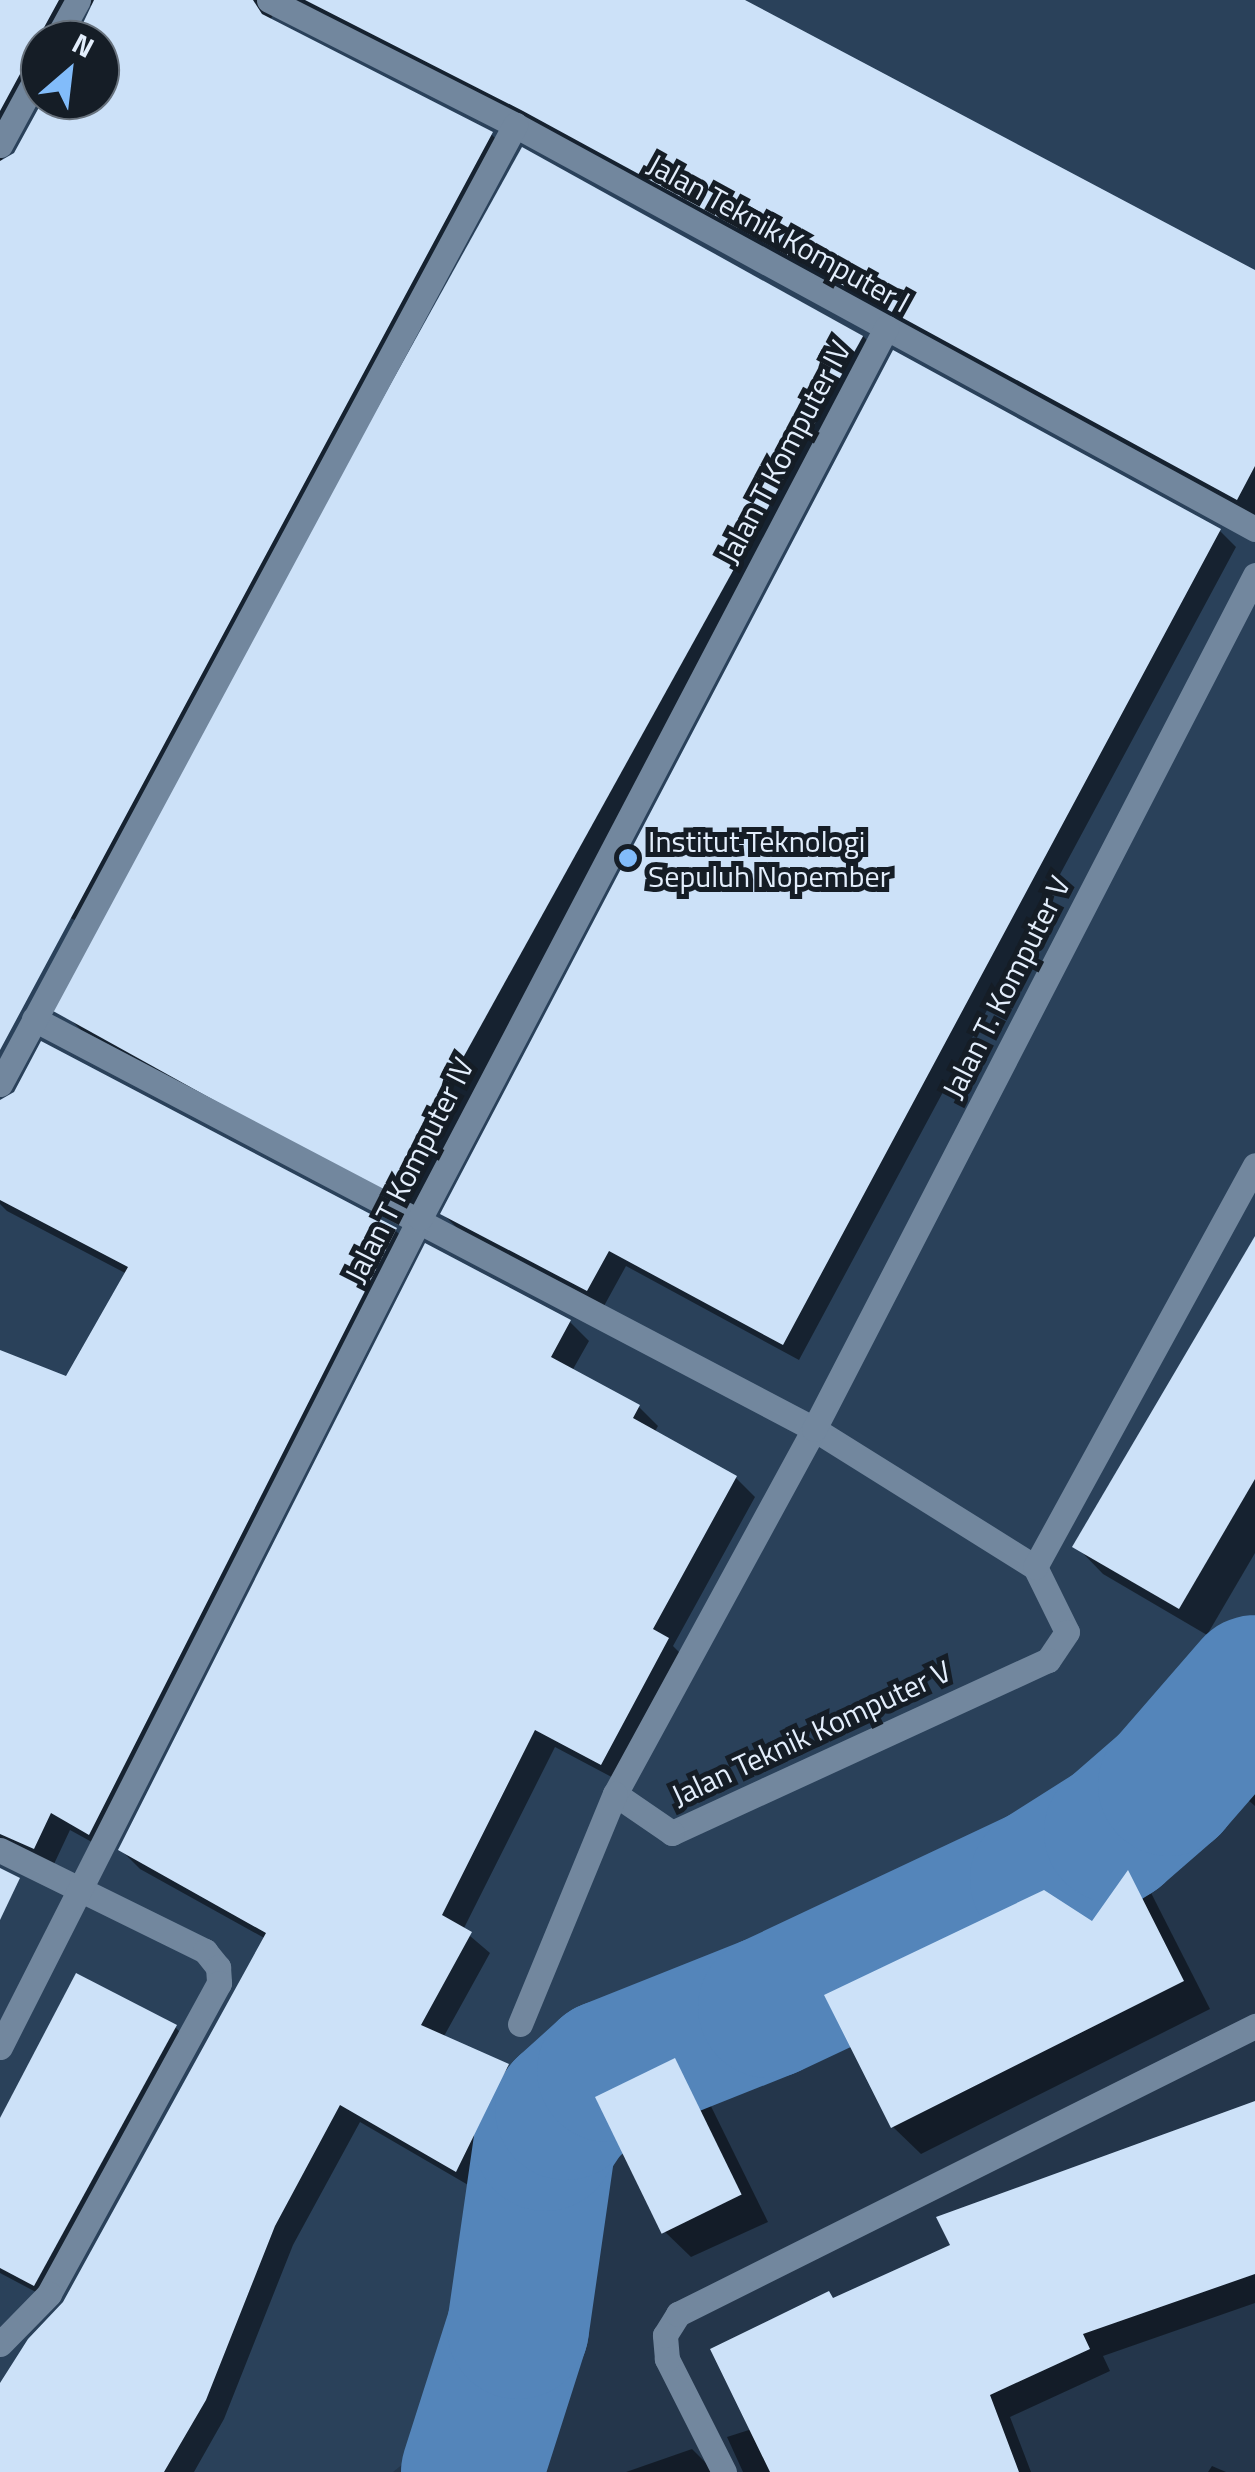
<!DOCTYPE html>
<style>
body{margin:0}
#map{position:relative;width:1255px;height:2472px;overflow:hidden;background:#24364b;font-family:"Titillium Web",sans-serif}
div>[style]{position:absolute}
.built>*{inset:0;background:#2a415a}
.shadow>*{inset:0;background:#0007}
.river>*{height:142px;margin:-71px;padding:0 71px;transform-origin:71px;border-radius:71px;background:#5485ba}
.building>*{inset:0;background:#cce1f8;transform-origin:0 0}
.minor>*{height:25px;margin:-12.5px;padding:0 12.5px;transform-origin:12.5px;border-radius:12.5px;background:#72879e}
.dots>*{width:28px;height:28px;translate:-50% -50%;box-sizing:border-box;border:5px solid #151d26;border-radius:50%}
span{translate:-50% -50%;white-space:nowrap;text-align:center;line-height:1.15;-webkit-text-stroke:10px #151d26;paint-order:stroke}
.street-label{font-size:30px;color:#e3eefc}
.poi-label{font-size:30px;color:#e3eefc}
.left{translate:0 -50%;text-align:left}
.north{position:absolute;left:20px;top:20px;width:100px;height:100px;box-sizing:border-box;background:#151d26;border:2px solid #67717c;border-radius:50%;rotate:28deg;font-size:28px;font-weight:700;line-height:40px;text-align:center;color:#e3eefc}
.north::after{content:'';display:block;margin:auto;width:35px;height:45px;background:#82bcfa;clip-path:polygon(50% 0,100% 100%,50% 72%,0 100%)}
</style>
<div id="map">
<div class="built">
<div style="clip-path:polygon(evenodd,0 0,1255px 0,1255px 1616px,1088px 1810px,531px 2089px,424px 2447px,393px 2472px,0 2472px,0 0,40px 40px,100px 40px,100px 100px,40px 100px,40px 40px)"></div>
</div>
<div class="shadow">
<div style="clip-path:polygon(evenodd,0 0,740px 0,1255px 272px,1255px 517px,280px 4px,270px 20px,491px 134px,510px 153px,93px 928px,34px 902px,0 951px,0 0,95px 3px,77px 40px,100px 40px,100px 100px,46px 100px,15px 156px,2px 160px,40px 89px,40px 40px,66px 40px,83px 10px,95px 3px)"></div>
<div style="clip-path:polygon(523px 150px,863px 336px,878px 352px,427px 1213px,81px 1030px,66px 1015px)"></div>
<div style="clip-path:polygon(1220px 531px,1236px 547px,799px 1360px,626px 1266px,604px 1306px,459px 1230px,443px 1214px)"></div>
<div style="clip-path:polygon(0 1163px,395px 1230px,414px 1249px,108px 1851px,70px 1830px,54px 1864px,0 1838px,0 1353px,67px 1379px,127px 1274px,7px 1211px,0 1204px)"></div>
<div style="clip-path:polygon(427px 1247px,570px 1322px,589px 1341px,572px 1371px,639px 1407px,658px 1426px,654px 1433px,736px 1478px,755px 1497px,673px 1646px,686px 1659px,621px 1782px,555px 1747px,463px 1930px,490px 1953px,443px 2038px,507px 2066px,526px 2085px,475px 2189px,360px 2122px,293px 2245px,224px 2419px,194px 2472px,0 2472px,0 2396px,65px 2303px,266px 1939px,140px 1869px,121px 1850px)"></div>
<div style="clip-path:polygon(1255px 1321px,1255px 1553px,1207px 1635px,1103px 1574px,1076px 1546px)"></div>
<div style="clip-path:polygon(1255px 1695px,1255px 1806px,1206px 1764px)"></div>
<div style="clip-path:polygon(1119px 1855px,1146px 1883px,1210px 2009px,921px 2154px,893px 2127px,828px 1996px)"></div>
<div style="clip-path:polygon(77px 1977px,176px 2028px,190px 2042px,49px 2299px,0 2273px,0 2123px)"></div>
<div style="clip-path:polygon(675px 2061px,702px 2088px,768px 2222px,691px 2257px,663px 2230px)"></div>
<div style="clip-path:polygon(1255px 2122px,1255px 2303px,1103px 2356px,1110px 2371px,1010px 2417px,1031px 2472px,743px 2472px,727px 2437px,752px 2429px,835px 2300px)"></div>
<div style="clip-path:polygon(692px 2449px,715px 2472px,626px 2472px)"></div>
<div style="clip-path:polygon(1212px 2466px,1226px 2472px,1208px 2472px)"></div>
</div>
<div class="river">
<div style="left:472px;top:2472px;width:151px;rotate:-72.3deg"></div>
<div style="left:518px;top:2328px;width:190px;rotate:-81.8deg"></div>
<div style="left:545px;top:2140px;width:37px;rotate:-56deg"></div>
<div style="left:566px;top:2109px;width:57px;rotate:-42.1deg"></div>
<div style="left:608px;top:2071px;width:173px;rotate:-21.7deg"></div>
<div style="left:769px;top:2007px;width:301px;rotate:-25.2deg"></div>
<div style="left:1041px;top:1879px;width:88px;rotate:-32.4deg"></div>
<div style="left:1115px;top:1832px;width:72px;rotate:-41deg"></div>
<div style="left:1169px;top:1785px;width:131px;rotate:-49deg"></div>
</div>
<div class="building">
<div style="clip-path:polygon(0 0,59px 0,41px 33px,40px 55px,26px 63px,0 111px)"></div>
<div style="clip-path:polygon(94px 0,253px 0,262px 14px,493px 132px,0 1050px,0 161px,14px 153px,43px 100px,100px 100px,100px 40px,75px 40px)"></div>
<div style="clip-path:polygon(305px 0,745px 0,1255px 270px,1255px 466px,1237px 500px,523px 111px)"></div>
<div style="left:522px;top:147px;width:390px;height:983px;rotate:29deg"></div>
<div style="clip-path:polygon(893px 350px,1221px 529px,783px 1345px,609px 1251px,587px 1291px,440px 1214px)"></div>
<div style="clip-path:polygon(41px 1041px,397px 1228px,89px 1835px,51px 1813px,34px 1849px,0 1834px,0 1350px,66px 1376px,128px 1267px,0 1200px,0 1100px,14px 1092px)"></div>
<div style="clip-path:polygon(1255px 1236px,1255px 1479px,1179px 1609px,1072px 1547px)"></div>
<div style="clip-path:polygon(425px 1243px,571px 1320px,551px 1357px,640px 1405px,633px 1418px,737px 1476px,653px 1629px,669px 1638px,601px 1765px,535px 1730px,442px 1915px,472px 1932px,421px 2025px,509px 2064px,456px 2172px,340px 2105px,275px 2226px,206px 2400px,164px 2472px,0 2472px,0 2383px,28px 2339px,63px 2302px,266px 1933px,118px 1850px)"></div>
<div style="clip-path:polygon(0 1868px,20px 1878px,0 1920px)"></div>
<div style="clip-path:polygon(1128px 1870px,1184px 1981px,891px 2128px,824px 1995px,1044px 1890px,1092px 1921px)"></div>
<div style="clip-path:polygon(76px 1973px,177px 2025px,34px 2286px,0 2268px,0 2118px)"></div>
<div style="left:675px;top:2058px;width:152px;height:89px;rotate:64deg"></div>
<div style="clip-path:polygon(1255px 2101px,1255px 2274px,1083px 2334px,1090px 2349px,990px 2395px,1019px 2472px,770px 2472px,710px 2349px,829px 2291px,833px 2298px,950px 2245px,936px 2217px)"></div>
</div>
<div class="minor">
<div style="left:269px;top:0;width:276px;rotate:26.9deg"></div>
<div style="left:515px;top:125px;width:843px;rotate:28.63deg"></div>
<div style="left:56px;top:40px;width:46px;rotate:-61.2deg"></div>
<div style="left:0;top:145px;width:84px;rotate:-61.6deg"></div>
<div style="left:34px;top:1019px;width:881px;rotate:27.73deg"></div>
<div style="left:814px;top:1429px;width:261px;rotate:32deg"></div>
<div style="left:0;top:1084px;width:1089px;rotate:-61.76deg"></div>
<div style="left:1035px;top:1567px;width:72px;rotate:63.8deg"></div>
<div style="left:1067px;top:1632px;width:34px;rotate:124deg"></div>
<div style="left:1048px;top:1660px;width:414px;rotate:155.3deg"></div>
<div style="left:672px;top:1833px;width:69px;rotate:-145.6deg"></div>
<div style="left:615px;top:1794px;width:416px;rotate:-61.4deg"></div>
<div style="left:814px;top:1429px;width:961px;rotate:-62.69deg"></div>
<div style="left:1035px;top:1567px;width:458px;rotate:-61.3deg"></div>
<div style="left:0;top:1850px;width:229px;rotate:26.2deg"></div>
<div style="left:205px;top:1951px;width:21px;rotate:51deg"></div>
<div style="left:218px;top:1967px;width:16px;rotate:86deg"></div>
<div style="left:219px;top:1983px;width:354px;rotate:118.7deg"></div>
<div style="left:49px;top:2294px;width:70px;rotate:134.4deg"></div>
<div style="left:520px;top:2024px;width:249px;rotate:-67.6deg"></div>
<div style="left:0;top:2047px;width:929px;rotate:-63.13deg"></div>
<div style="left:420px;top:1218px;width:1005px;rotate:-62.36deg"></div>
<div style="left:724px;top:2472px;width:127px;rotate:-116.8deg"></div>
<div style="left:667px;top:2359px;width:24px;rotate:-95deg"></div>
<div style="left:665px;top:2335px;width:25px;rotate:-58deg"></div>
<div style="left:678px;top:2314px;width:645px;rotate:-26.53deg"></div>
</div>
<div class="dots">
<div style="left:628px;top:858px;background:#82bcfa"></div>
</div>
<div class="street-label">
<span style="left:779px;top:233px;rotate:29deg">Jalan Teknik Komputer I</span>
<span style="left:784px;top:452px;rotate:-62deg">Jalan T Komputer IV</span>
<span style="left:1006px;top:987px;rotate:-63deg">Jalan T. Komputer V</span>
<span style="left:409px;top:1170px;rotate:-63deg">Jalan T Komputer IV</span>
<span style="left:811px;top:1733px;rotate:-25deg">Jalan Teknik Komputer V</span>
</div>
<div class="poi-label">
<span class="left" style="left:648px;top:858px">Institut Teknologi<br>Sepuluh Nopember</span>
</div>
<div class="north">N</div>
</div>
